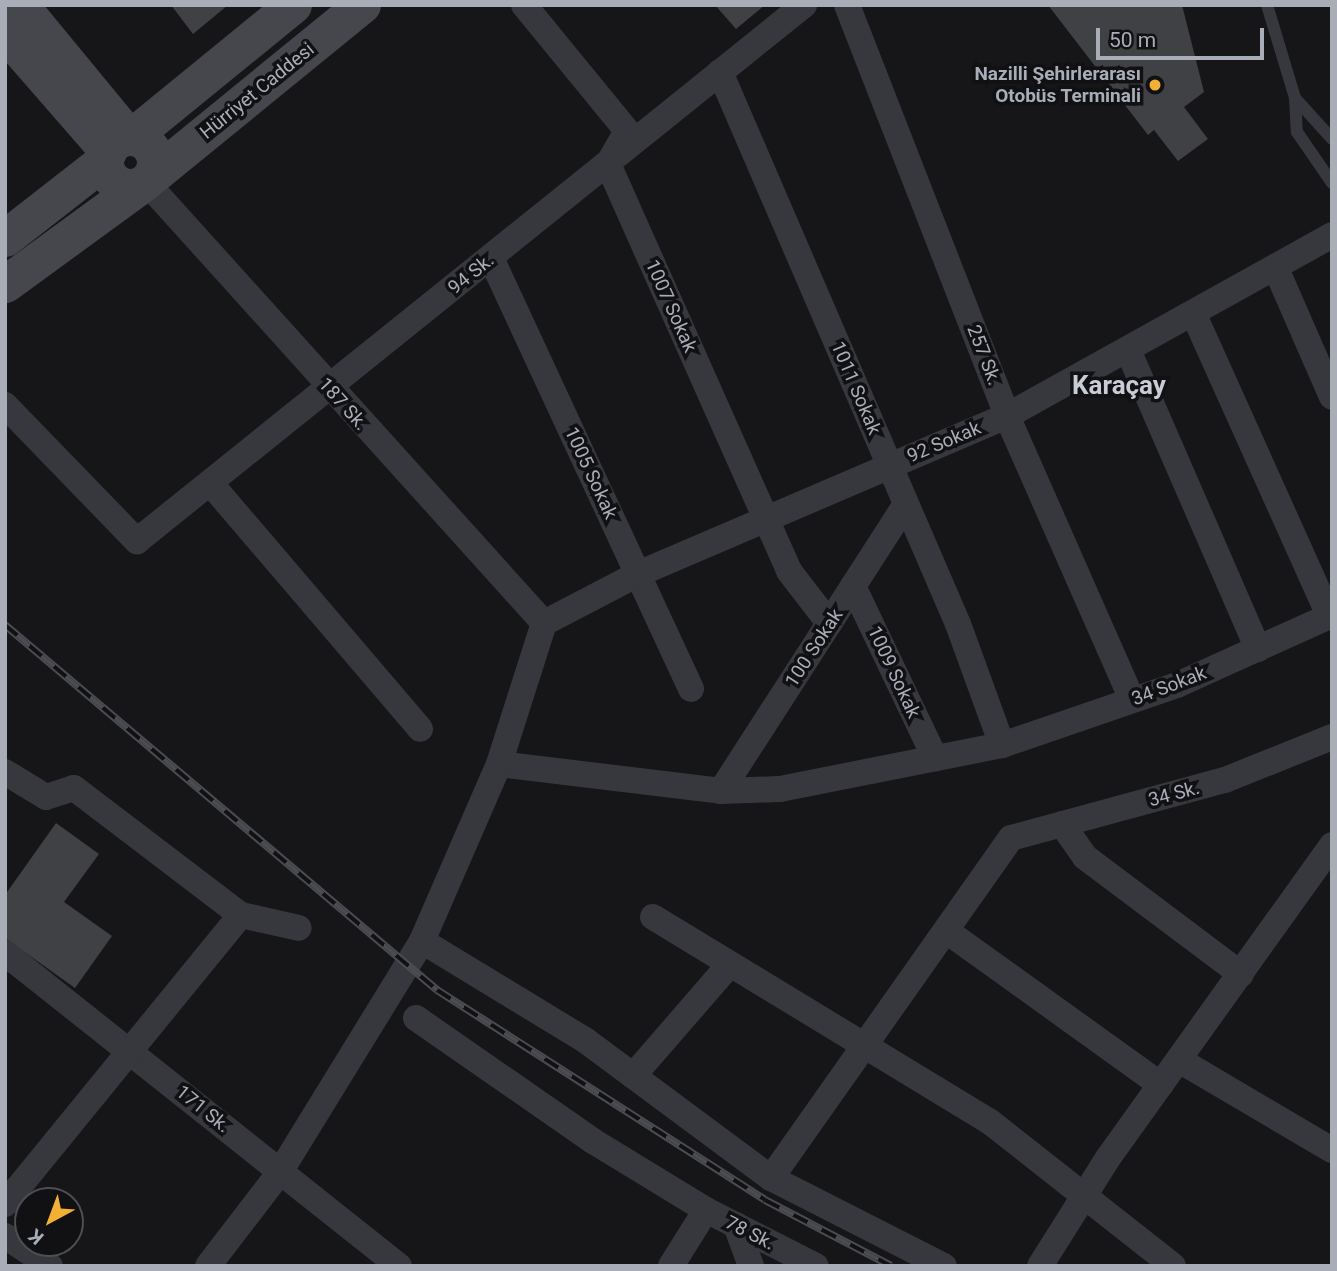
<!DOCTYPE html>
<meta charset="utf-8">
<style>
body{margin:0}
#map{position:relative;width:1337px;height:1271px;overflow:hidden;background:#161618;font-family:Roboto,sans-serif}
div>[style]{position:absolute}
.building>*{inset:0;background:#404145}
.service>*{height:12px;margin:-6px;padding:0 6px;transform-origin:6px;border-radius:6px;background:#37383d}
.minor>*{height:26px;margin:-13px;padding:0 13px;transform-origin:13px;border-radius:13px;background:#37383d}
.secondary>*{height:37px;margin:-18.5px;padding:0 18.5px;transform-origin:18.5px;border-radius:18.5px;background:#45474d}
.secondary>.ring{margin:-18.5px;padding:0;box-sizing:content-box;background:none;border:37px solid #45474d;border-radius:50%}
.rail>*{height:8px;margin-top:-4px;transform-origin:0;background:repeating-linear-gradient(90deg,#111113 0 16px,#4a4c52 0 32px);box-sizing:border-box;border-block:2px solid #4a4c52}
.dots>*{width:19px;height:19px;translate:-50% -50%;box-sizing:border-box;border:4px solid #111113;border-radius:50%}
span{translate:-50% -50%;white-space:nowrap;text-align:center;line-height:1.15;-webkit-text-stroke:7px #111113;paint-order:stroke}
.poi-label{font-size:19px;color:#a8adb8;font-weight:700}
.right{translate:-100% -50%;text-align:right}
.street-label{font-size:19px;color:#a8adb8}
.district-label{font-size:26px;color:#c9ccd4;font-weight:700}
.frame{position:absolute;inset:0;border:7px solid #a8adb8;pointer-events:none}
.north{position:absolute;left:14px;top:1187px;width:70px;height:70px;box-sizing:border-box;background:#111113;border:2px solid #4d4f55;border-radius:50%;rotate:221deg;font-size:19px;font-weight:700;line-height:28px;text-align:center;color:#a8adb8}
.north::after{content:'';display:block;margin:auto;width:24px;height:32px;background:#f2b134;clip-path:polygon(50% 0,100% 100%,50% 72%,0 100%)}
.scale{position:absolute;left:1096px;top:28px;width:168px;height:32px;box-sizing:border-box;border:4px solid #a8adb8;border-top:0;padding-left:9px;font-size:21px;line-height:24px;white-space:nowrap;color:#a8adb8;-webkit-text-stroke:5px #111113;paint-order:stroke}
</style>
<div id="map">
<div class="building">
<div style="clip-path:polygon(171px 5px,228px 5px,193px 34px)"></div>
<div style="clip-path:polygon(715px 5px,765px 5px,736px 29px)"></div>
<div style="clip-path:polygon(1048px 5px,1182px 5px,1204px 92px,1184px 107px,1208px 139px,1178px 161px,1154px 130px,1148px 135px)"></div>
<div style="clip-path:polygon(56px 823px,99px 854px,64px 902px,112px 936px,75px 988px,5px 938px,5px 895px)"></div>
</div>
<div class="service">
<div style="left:1267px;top:5px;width:97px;rotate:73.2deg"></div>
<div style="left:1295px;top:98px;width:34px;rotate:87deg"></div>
<div style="left:1297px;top:132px;width:62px;rotate:55.5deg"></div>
<div style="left:1295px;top:98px;width:55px;rotate:47.9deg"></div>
</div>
<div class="minor">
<div style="left:524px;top:5px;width:163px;rotate:50.7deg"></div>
<div style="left:627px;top:131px;width:38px;rotate:120deg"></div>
<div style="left:608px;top:164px;width:445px;rotate:66deg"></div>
<div style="left:789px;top:571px;width:66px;rotate:52.4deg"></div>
<div style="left:847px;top:5px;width:441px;rotate:68.7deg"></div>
<div style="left:1007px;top:416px;width:310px;rotate:66.2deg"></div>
<div style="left:720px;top:72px;width:601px;rotate:66.68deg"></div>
<div style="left:958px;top:624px;width:129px;rotate:70deg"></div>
<div style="left:146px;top:182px;width:594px;rotate:47.93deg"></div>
<div style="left:491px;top:258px;width:475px;rotate:65.1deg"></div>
<div style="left:1277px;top:271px;width:137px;rotate:66.4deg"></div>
<div style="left:1194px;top:315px;width:330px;rotate:65.8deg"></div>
<div style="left:1128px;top:350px;width:326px;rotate:66.5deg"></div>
<div style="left:5px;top:405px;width:190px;rotate:45.9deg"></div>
<div style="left:137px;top:541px;width:856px;rotate:-38.79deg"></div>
<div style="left:211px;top:484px;width:322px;rotate:49.5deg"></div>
<div style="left:853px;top:586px;width:191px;rotate:64.5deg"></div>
<div style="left:544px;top:623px;width:106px;rotate:-27.5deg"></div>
<div style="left:638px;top:574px;width:401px;rotate:-23.2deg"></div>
<div style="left:1007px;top:416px;width:372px;rotate:-29.1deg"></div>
<div style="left:499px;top:764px;width:224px;rotate:6.9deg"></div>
<div style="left:721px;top:791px;width:59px;rotate:-1.9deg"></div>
<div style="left:780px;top:789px;width:226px;rotate:-11.2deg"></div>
<div style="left:1002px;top:745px;width:185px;rotate:-18.9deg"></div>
<div style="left:1177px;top:685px;width:170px;rotate:-24.3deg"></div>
<div style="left:5px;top:772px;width:48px;rotate:31.4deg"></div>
<div style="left:46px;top:797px;width:29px;rotate:-18deg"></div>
<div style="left:74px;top:788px;width:210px;rotate:37.3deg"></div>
<div style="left:241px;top:915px;width:59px;rotate:12.6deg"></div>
<div style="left:721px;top:791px;width:341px;rotate:-57.2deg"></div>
<div style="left:1062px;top:824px;width:40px;rotate:55.1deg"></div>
<div style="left:1085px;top:857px;width:195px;rotate:36.9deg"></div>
<div style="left:653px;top:917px;width:393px;rotate:31.3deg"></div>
<div style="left:989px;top:1121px;width:234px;rotate:38.2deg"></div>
<div style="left:948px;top:932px;width:262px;rotate:35.7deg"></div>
<div style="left:422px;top:941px;width:191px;rotate:31.3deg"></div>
<div style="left:585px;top:1040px;width:232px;rotate:36.6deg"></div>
<div style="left:771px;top:1178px;width:194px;rotate:27deg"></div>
<div style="left:5px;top:953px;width:503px;rotate:38.46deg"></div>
<div style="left:416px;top:1018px;width:216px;rotate:34.8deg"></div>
<div style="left:593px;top:1141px;width:132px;rotate:31.4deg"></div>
<div style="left:706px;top:1210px;width:123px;rotate:27deg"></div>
<div style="left:1179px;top:1060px;width:178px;rotate:30.5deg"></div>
<div style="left:633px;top:1076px;width:148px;rotate:-49.1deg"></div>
<div style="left:771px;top:1178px;width:416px;rotate:-54.8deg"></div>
<div style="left:1011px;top:838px;width:222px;rotate:-15.2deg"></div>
<div style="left:1225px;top:780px;width:115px;rotate:-21.9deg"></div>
<div style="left:5px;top:1204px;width:373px;rotate:-50.8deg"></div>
<div style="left:736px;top:1225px;width:44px;rotate:69.9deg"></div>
<div style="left:5px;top:1236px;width:54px;rotate:33.7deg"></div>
<div style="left:208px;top:1266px;width:118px;rotate:-52.5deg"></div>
<div style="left:280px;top:1172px;width:271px;rotate:-58.4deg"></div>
<div style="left:422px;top:941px;width:193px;rotate:-66.5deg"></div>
<div style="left:499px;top:764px;width:148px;rotate:-72.3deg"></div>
<div style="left:671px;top:1266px;width:66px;rotate:-58deg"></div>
<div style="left:1040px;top:1266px;width:128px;rotate:-57.8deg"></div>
<div style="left:1108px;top:1158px;width:385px;rotate:-54.4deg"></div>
</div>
<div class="secondary">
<div style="left:20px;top:5px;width:171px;rotate:50.5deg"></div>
<div style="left:5px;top:33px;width:157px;rotate:48.9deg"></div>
<div class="ring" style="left:105px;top:137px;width:13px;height:13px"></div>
<div style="left:131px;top:137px;width:209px;rotate:-39.2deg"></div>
<div style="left:152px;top:176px;width:271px;rotate:-39.2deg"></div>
<div style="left:5px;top:238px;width:127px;rotate:-38deg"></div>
<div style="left:5px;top:284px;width:165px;rotate:-36.1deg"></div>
</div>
<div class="rail">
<div style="left:5px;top:625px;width:566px;rotate:40.19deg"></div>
<div style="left:437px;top:990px;width:389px;rotate:32.6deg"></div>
<div style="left:765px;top:1200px;width:142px;rotate:27.6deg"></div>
</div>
<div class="dots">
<div style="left:1155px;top:85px;background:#f2b134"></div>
</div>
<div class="poi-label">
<span class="right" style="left:1141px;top:85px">Nazilli Şehirlerarası<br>Otobüs Terminali</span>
</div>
<div class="street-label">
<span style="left:257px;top:91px;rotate:-39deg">Hürriyet Caddesi</span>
<span style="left:471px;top:274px;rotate:-39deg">94 Sk.</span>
<span style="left:671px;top:306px;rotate:66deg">1007 Sokak</span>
<span style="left:984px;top:355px;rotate:69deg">257 Sk.</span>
<span style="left:856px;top:388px;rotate:67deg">1011 Sokak</span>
<span style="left:343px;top:404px;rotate:48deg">187 Sk.</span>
<span style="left:944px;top:442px;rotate:-23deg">92 Sokak</span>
<span style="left:591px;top:473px;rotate:65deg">1005 Sokak</span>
<span style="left:814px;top:648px;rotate:-57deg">100 Sokak</span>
<span style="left:894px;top:672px;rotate:65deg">1009 Sokak</span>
<span style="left:1169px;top:686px;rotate:-21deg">34 Sokak</span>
<span style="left:1174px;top:794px;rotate:-15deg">34 Sk.</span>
<span style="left:203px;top:1109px;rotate:39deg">171 Sk.</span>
<span style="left:750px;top:1233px;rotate:27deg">78 Sk.</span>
</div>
<div class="district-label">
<span style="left:1119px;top:386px">Karaçay</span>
</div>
<div class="frame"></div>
<div class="north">K</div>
<div class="scale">50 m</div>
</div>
